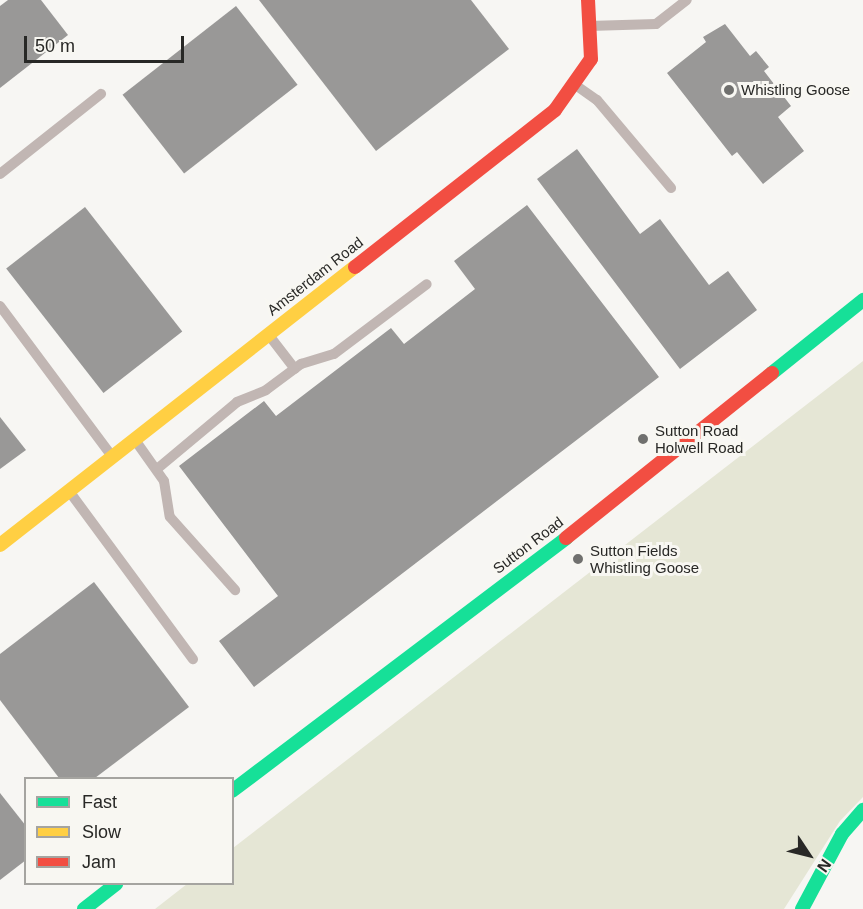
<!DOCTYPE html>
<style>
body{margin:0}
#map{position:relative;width:863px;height:909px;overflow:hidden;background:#f7f6f3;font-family:Helvetica,sans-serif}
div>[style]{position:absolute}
.green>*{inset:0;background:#e5e6d5}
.building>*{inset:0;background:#999897;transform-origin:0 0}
.lane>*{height:10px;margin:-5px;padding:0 5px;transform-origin:5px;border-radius:5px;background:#c1b6b3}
.fast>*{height:14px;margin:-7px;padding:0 7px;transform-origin:7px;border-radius:7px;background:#16e098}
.slow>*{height:14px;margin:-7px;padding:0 7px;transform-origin:7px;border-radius:7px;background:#ffcf43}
.jam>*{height:14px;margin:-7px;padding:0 7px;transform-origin:7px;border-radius:7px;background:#f24e42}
.dots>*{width:16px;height:16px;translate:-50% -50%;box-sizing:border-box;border:3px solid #f8f7f2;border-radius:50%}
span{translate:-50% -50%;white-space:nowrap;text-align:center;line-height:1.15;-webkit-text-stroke:6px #f8f7f2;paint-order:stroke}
.poi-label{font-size:15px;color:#282826}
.left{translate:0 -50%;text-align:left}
.street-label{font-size:15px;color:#282826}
.legend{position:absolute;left:24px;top:777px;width:210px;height:108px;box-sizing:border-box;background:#f8f7f2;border:2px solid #a5a4a0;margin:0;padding:8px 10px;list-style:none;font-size:18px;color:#282826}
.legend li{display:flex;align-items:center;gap:12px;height:30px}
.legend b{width:30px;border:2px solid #a5a4a0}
.north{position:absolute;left:779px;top:825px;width:60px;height:60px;-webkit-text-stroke:4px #f8f7f2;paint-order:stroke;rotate:125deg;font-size:16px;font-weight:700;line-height:24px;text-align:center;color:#282826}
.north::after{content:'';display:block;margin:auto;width:21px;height:27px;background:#282826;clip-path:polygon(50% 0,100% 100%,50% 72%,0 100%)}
.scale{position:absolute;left:24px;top:36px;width:160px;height:27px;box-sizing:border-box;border:3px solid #282826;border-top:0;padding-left:8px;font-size:18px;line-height:21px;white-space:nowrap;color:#282826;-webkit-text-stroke:4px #f8f7f2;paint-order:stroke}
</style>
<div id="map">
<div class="green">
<div style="clip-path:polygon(863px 361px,863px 797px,840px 821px,784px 909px,155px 909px,187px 884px,232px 884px,233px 848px)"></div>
</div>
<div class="building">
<div style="clip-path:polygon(8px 0,41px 0,68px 35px,0 88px,0 6px)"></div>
<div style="clip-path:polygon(259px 0,471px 0,509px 49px,376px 151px)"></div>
<div style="left:236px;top:6px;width:100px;height:144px;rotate:52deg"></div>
<div style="clip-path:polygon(725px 24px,750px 56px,756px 51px,769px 67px,764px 71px,791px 106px,778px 117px,804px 151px,763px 184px,737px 152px,732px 156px,667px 73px,706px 42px,703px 37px)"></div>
<div style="clip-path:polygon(577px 149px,640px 234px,660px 219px,709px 285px,728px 271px,757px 310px,680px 369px,537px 179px)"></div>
<div style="clip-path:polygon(527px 205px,659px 377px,254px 687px,219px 641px,278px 596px,179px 466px,264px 401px,276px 416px,391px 328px,404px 344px,475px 289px,454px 261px)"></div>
<div style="left:85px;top:207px;width:158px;height:100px;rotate:52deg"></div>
<div style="clip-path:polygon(0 417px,26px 450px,0 469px)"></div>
<div style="clip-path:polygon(94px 582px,189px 707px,95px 778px,59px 778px,0 700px,0 654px)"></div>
<div style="clip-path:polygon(0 793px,26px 826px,26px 860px,0 880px)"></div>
</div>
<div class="lane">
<div style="left:589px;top:26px;width:67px;rotate:-1.7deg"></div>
<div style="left:656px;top:24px;width:39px;rotate:-38deg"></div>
<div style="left:574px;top:84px;width:28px;rotate:35deg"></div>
<div style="left:597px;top:100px;width:115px;rotate:49.9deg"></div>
<div style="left:0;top:174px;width:129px;rotate:-38.4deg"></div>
<div style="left:0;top:306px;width:187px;rotate:53.3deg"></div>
<div style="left:268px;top:334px;width:44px;rotate:52.4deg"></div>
<div style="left:135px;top:440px;width:50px;rotate:54.7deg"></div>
<div style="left:164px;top:481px;width:36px;rotate:81deg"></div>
<div style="left:170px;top:517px;width:98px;rotate:48.3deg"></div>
<div style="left:157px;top:469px;width:104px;rotate:-39.9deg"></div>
<div style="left:237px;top:402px;width:31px;rotate:-22deg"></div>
<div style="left:266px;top:390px;width:44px;rotate:-36.6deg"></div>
<div style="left:301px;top:364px;width:34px;rotate:-17deg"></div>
<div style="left:334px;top:354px;width:116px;rotate:-37deg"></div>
<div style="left:69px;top:491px;width:209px;rotate:53.6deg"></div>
</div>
<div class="fast">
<div style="left:772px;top:373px;width:117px;rotate:-38.7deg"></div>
<div style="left:232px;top:791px;width:419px;rotate:-37.1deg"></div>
<div style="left:84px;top:909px;width:41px;rotate:-38deg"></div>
<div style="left:802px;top:909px;width:85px;rotate:-61.9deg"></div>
<div style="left:842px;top:834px;width:32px;rotate:-49deg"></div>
</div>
<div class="slow">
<div style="left:0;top:545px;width:451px;rotate:-38.1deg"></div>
</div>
<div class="jam">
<div style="left:355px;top:267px;width:254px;rotate:-38.1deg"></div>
<div style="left:555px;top:110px;width:62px;rotate:-54.8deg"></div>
<div style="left:591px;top:59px;width:59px;rotate:-92.9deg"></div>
<div style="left:566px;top:538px;width:264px;rotate:-38.7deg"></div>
</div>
<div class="dots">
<div style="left:729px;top:90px;background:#70706e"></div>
<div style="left:643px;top:439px;background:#70706e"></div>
<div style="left:578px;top:559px;background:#70706e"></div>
</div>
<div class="poi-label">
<span class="left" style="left:741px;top:90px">Whistling Goose</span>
<span class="left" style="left:655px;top:439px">Sutton Road<br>Holwell Road</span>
<span class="left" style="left:590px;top:559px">Sutton Fields<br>Whistling Goose</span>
</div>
<div class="street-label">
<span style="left:315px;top:276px;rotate:-38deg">Amsterdam Road</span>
<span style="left:528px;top:545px;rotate:-37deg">Sutton Road</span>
</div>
<ul class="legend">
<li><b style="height:8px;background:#16e098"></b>Fast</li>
<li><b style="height:8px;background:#ffcf43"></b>Slow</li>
<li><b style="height:8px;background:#f24e42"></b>Jam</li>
</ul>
<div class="north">N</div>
<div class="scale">50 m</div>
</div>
